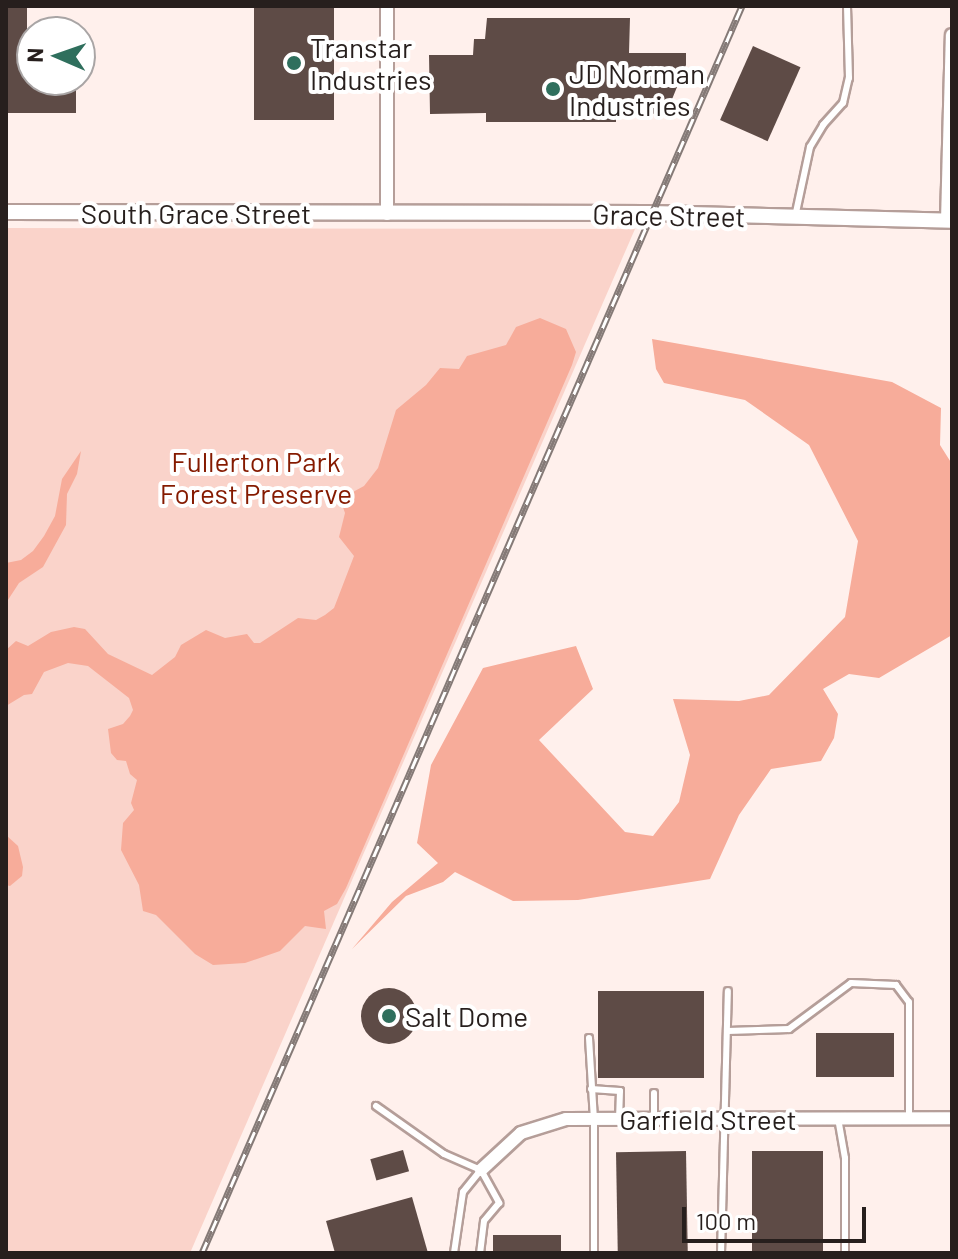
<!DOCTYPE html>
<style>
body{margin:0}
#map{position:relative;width:958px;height:1259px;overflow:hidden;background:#fff0ec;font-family:Barlow,sans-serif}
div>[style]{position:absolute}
.green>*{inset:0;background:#fad3ca}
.water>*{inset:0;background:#f7ac9a}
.building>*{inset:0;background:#5e4b46;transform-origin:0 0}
.round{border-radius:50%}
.roads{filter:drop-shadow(2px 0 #b59e99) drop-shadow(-2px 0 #b59e99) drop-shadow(0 2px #b59e99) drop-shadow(0 -2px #b59e99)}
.service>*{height:6px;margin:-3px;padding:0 3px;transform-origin:3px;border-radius:3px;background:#fff}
.minor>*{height:12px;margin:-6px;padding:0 6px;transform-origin:6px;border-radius:6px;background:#fff}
.tertiary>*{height:14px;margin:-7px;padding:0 7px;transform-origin:7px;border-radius:7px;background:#fff}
.rail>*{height:7px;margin-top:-3.5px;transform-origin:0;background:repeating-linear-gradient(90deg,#fff 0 12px,#857a77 0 24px);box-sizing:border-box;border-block:2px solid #857a77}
.dots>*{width:22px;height:22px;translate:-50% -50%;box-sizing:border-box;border:4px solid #fff;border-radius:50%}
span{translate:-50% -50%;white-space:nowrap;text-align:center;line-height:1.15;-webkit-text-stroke:8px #fff;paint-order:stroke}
.poi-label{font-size:28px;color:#271f1d}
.left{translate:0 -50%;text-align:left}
.street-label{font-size:28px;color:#271f1d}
.park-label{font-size:28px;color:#851a00}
.frame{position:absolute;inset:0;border:8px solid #271f1d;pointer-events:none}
.north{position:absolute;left:16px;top:16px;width:80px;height:80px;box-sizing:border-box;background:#fff;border:2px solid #a9a5a5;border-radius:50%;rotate:272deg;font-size:22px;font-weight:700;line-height:32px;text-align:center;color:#271f1d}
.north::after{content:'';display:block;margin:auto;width:28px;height:36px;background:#2f6f5d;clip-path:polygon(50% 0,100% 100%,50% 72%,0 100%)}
.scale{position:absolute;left:682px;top:1207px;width:184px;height:36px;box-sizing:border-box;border:4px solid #271f1d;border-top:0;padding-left:10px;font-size:24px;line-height:28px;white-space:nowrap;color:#271f1d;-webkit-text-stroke:6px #fff;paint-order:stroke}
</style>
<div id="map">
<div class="green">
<div style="clip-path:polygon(6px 228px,635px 229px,190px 1253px,6px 1253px)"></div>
</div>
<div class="water">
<div style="clip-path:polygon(540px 318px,566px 329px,576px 352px,572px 365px,346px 888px,337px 904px,324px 911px,326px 929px,305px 926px,280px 951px,245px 963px,213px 965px,195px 954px,156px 915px,143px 911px,139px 885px,121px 850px,123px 823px,134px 810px,131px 803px,137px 780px,130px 774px,126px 761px,117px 760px,111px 753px,108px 729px,123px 724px,130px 716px,133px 710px,129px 698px,88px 666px,68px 663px,44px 672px,32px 694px,24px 695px,6px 706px,6px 650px,16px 641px,28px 646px,51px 632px,74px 627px,85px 629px,108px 654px,152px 675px,175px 657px,181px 645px,206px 630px,225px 638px,247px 634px,254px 643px,260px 643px,298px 618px,316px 620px,325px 615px,334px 608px,354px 556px,339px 537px,345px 513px,340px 499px,364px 486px,378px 468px,396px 410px,426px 385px,440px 368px,459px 369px,467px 356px,506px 345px,516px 327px)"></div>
<div style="clip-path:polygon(652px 339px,892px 382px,941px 408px,940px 445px,952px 464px,952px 635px,879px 678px,849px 674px,823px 689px,838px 714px,834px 738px,821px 761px,771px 769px,739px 815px,710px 879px,578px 900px,513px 901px,455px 872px,443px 882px,406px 896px,352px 949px,392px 902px,438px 863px,417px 843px,431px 765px,483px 668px,576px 646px,593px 689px,539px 740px,625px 832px,653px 836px,679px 802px,690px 755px,673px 699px,739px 701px,769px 695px,845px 617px,858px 541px,809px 445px,745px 400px,664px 383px,656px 369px)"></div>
<div style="clip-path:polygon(81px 451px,77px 474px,67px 494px,66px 525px,43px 567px,19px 583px,6px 603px,6px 563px,21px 560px,33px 551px,44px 536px,55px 516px,62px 479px)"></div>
<div style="clip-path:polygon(6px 835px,18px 846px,23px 867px,22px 876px,10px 886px,6px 885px)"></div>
</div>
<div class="building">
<div style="clip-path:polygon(6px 6px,27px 6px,27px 64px,32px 64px,32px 80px,76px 80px,76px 113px,6px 113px)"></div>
<div style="left:254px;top:6px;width:80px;height:114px"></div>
<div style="clip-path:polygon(487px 18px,630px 18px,629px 53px,686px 53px,686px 65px,666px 114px,616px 113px,616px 122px,486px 122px,486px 113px,430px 114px,429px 55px,473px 55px,474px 39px,485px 39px)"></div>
<div style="left:753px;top:46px;width:52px;height:81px;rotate:24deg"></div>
<div class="round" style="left:361px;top:988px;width:56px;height:56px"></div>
<div style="left:598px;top:991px;width:106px;height:87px"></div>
<div style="left:816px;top:1033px;width:78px;height:44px"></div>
<div style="left:403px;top:1150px;width:22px;height:34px;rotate:74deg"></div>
<div style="left:686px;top:1151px;width:102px;height:70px;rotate:89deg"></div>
<div style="left:752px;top:1151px;width:71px;height:102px"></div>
<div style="clip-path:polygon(412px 1197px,428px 1253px,335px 1253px,326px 1221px)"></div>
<div style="left:561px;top:1235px;width:18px;height:68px;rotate:90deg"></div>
</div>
<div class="roads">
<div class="service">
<div style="left:795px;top:217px;width:72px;rotate:-77.9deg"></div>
<div style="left:810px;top:147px;width:26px;rotate:-59deg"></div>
<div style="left:823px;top:125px;width:30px;rotate:-48deg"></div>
<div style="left:843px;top:103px;width:26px;rotate:-77deg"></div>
<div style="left:849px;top:78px;width:72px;rotate:-91.6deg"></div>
<div style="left:728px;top:1031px;width:61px;rotate:-1.9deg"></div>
<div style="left:789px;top:1029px;width:77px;rotate:-36.6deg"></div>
<div style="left:851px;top:983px;width:45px;rotate:2.5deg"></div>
<div style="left:896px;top:985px;width:21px;rotate:53deg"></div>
<div style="left:909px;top:1002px;width:117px;rotate:90deg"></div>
<div style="left:589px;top:1038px;width:81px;rotate:86.5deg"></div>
<div style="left:594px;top:1119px;width:134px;rotate:90deg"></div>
<div style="left:591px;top:1089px;width:29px;rotate:4deg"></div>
<div style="left:620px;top:1091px;width:28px;rotate:92deg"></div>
<div style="left:376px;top:1106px;width:83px;rotate:35.2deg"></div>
<div style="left:444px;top:1154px;width:40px;rotate:23.4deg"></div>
<div style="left:481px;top:1170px;width:38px;rotate:61deg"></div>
<div style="left:499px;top:1203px;width:23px;rotate:130deg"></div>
<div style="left:484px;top:1221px;width:32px;rotate:97deg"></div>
<div style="left:838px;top:1118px;width:41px;rotate:80.1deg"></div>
<div style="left:845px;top:1158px;width:95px;rotate:90deg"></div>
<div style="left:654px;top:1119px;width:26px;rotate:-90deg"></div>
<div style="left:454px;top:1253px;width:62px;rotate:-81.6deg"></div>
<div style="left:463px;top:1192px;width:28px;rotate:-51deg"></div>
<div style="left:721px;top:1253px;width:262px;rotate:-88.5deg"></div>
</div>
<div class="minor">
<div style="left:387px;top:6px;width:208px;rotate:90deg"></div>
<div style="left:947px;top:221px;width:186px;rotate:-88.5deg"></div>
<div style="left:481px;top:1170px;width:54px;rotate:-42.8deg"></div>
<div style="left:521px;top:1133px;width:47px;rotate:-17.3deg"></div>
<div style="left:566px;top:1119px;width:386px;rotate:-0.1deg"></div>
</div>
<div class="tertiary">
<div style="left:6px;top:212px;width:646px;rotate:0.09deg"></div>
<div style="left:652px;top:213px;width:300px;rotate:1.5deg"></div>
</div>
</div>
<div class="rail">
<div style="left:202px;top:1253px;width:1359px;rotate:-66.59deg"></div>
</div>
<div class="dots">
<div style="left:294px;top:63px;background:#2f6f5d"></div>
<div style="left:553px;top:89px;background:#2f6f5d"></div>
<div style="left:389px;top:1016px;background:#2f6f5d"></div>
</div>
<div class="poi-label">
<span class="left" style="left:310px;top:63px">Transtar<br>Industries</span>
<span class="left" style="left:569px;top:89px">JD Norman<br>Industries</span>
<span class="left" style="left:405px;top:1016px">Salt Dome</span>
</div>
<div class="street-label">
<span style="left:196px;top:213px">South Grace Street</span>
<span style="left:669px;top:215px;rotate:1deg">Grace Street</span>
<span style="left:708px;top:1119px">Garfield Street</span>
</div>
<div class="park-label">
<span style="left:256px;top:477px">Fullerton Park<br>Forest Preserve</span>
</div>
<div class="frame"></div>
<div class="north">N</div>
<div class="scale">100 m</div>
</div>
